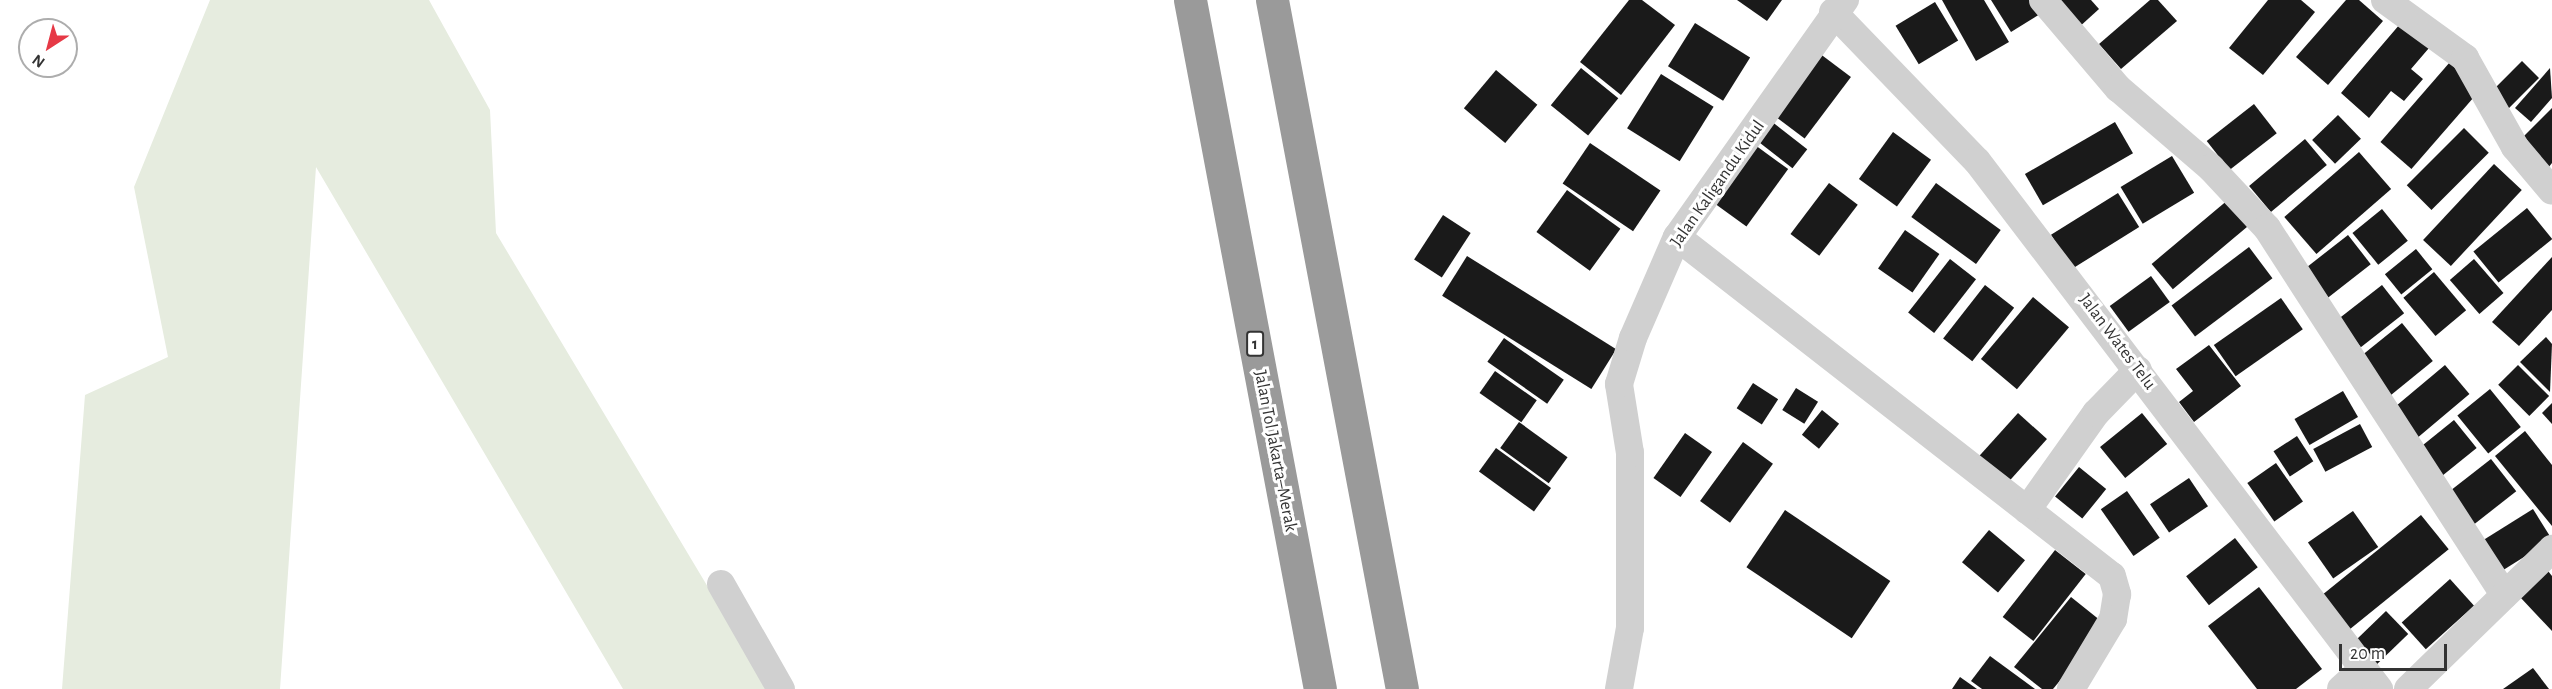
<!DOCTYPE html>
<meta charset="utf-8">
<style>
body{margin:0}
#map{position:relative;width:2552px;height:689px;overflow:hidden;background:#fff;font-family:"Alegreya Sans",sans-serif}
div>[style]{position:absolute}
.green>*{inset:0;background:#e6ecdf}
.building>*{inset:0;background:#1a1a1a;transform-origin:0 0}
.street>*{height:28px;margin:-14px;padding:0 14px;transform-origin:14px;border-radius:14px;background:#d0d0d0}
.highway>*{height:33px;margin:-16.5px;padding:0 16.5px;transform-origin:16.5px;border-radius:16.5px;background:#9a9a9a}
span{translate:-50% -50%;white-space:nowrap;text-align:center;line-height:1.15;-webkit-text-stroke:6px #fff;paint-order:stroke}
.shield-label span{padding:2px 4px;background:#fff;border:2px solid;border-radius:4px;-webkit-text-stroke-width:0}
.shield-label{font-size:16px;color:#333;font-weight:700}
.street-label{font-size:18px;color:#333}
.north{position:absolute;left:18px;top:18px;width:60px;height:60px;box-sizing:border-box;background:#fff;border:2px solid #adadad;border-radius:50%;rotate:216deg;font-size:16px;font-weight:700;line-height:24px;text-align:center;color:#333}
.north::after{content:'';display:block;margin:auto;width:21px;height:27px;background:#e63946;clip-path:polygon(50% 0,100% 100%,50% 72%,0 100%)}
.scale{position:absolute;left:2339px;top:644px;width:108px;height:27px;box-sizing:border-box;border:3px solid #333;border-top:0;padding-left:8px;font-size:18px;line-height:21px;white-space:nowrap;color:#333;-webkit-text-stroke:4px #fff;paint-order:stroke}
</style>
<div id="map">
<div class="green">
<div style="clip-path:polygon(210px 0,429px 0,490px 110px,496px 233px,769px 689px,623px 689px,316px 167px,280px 689px,62px 689px,85px 395px,168px 357px,134px 187px)"></div>
</div>
<div class="building">
<div style="clip-path:polygon(1629px 0,1642px 0,1675px 25px,1621px 95px,1580px 62px)"></div>
<div style="clip-path:polygon(1737px 0,1782px 0,1767px 21px)"></div>
<div style="clip-path:polygon(1942px 0,1984px 0,2009px 42px,1976px 61px)"></div>
<div style="clip-path:polygon(1991px 0,2031px 0,2040px 14px,2011px 32px)"></div>
<div style="clip-path:polygon(2051px 0,2091px 0,2099px 9px,2077px 29px)"></div>
<div style="clip-path:polygon(2150px 0,2158px 0,2177px 21px,2121px 69px,2099px 44px)"></div>
<div style="clip-path:polygon(2268px 0,2301px 0,2315px 12px,2263px 75px,2229px 48px)"></div>
<div style="clip-path:polygon(2346px 0,2359px 0,2383px 21px,2328px 85px,2296px 57px)"></div>
<div style="left:1935px;top:2px;width:45px;height:46px;rotate:59deg"></div>
<div style="left:1695px;top:23px;width:65px;height:51px;rotate:32deg"></div>
<div style="clip-path:polygon(2400px 24px,2429px 48px,2411px 69px,2423px 79px,2404px 101px,2391px 91px,2369px 118px,2341px 93px)"></div>
<div style="left:1819px;top:53px;width:40px;height:77px;rotate:37deg"></div>
<div style="left:2522px;top:61px;width:24px;height:43px;rotate:45deg"></div>
<div style="left:2450px;top:62px;width:41px;height:106px;rotate:41deg"></div>
<div style="left:1581px;top:68px;width:48px;height:48px;rotate:39deg"></div>
<div style="clip-path:polygon(2550px 68px,2552px 98px,2531px 122px,2515px 108px)"></div>
<div style="left:1496px;top:70px;width:54px;height:50px;rotate:40deg"></div>
<div style="left:1661px;top:74px;width:62px;height:64px;rotate:32deg"></div>
<div style="left:2254px;top:104px;width:37px;height:60px;rotate:52deg"></div>
<div style="clip-path:polygon(2552px 108px,2552px 163px,2548px 168px,2520px 140px)"></div>
<div style="left:2338px;top:115px;width:33px;height:36px;rotate:46deg"></div>
<div style="left:1771px;top:121px;width:46px;height:24px;rotate:38deg"></div>
<div style="left:2115px;top:122px;width:36px;height:104px;rotate:60deg"></div>
<div style="left:2464px;top:128px;width:35px;height:81px;rotate:45deg"></div>
<div style="left:1893px;top:132px;width:47px;height:58px;rotate:36deg"></div>
<div style="left:2305px;top:139px;width:34px;height:73px;rotate:50deg"></div>
<div style="left:1590px;top:143px;width:85px;height:49px;rotate:34deg"></div>
<div style="left:1755px;top:145px;width:41px;height:71px;rotate:36deg"></div>
<div style="left:2359px;top:152px;width:49px;height:99px;rotate:49deg"></div>
<div style="left:2172px;top:156px;width:43px;height:60px;rotate:59deg"></div>
<div style="left:2494px;top:164px;width:38px;height:104px;rotate:43deg"></div>
<div style="left:1829px;top:183px;width:36px;height:64px;rotate:37deg"></div>
<div style="left:1936px;top:183px;width:80px;height:42px;rotate:36deg"></div>
<div style="left:1567px;top:190px;width:66px;height:52px;rotate:36deg"></div>
<div style="left:2118px;top:193px;width:40px;height:79px;rotate:58deg"></div>
<div style="left:2229px;top:199px;width:33px;height:101px;rotate:50deg"></div>
<div style="left:2527px;top:208px;width:40px;height:69px;rotate:51deg"></div>
<div style="left:2382px;top:209px;width:41px;height:38px;rotate:51deg"></div>
<div style="left:1443px;top:215px;width:33px;height:53px;rotate:33deg"></div>
<div style="left:1905px;top:230px;width:42px;height:47px;rotate:35deg"></div>
<div style="left:2348px;top:235px;width:37px;height:54px;rotate:52deg"></div>
<div style="left:2249px;top:247px;width:39px;height:97px;rotate:53deg"></div>
<div style="left:2416px;top:249px;width:26px;height:40px;rotate:51deg"></div>
<div style="left:1467px;top:256px;width:176px;height:47px;rotate:32deg"></div>
<div style="clip-path:polygon(2552px 257px,2552px 310px,2519px 346px,2492px 322px)"></div>
<div style="left:1950px;top:259px;width:33px;height:68px;rotate:38deg"></div>
<div style="left:2474px;top:259px;width:45px;height:32px;rotate:49deg"></div>
<div style="left:2434px;top:272px;width:50px;height:40px;rotate:50deg"></div>
<div style="left:2151px;top:276px;width:32px;height:51px;rotate:54deg"></div>
<div style="left:1985px;top:285px;width:37px;height:68px;rotate:38deg"></div>
<div style="left:2382px;top:285px;width:36px;height:55px;rotate:52deg"></div>
<div style="left:2033px;top:297px;width:47px;height:81px;rotate:40deg"></div>
<div style="left:2281px;top:298px;width:38px;height:82px;rotate:55deg"></div>
<div style="left:2402px;top:323px;width:49px;height:57px;rotate:51deg"></div>
<div style="clip-path:polygon(2546px 337px,2552px 344px,2550px 392px,2520px 362px)"></div>
<div style="left:1504px;top:338px;width:73px;height:29px;rotate:35deg"></div>
<div style="clip-path:polygon(2209px 345px,2241px 386px,2194px 422px,2179px 402px,2193px 391px,2176px 369px)"></div>
<div style="left:2445px;top:365px;width:38px;height:69px;rotate:50deg"></div>
<div style="left:2518px;top:365px;width:44px;height:28px;rotate:45deg"></div>
<div style="left:1495px;top:371px;width:51px;height:27px;rotate:35deg"></div>
<div style="left:1753px;top:383px;width:30px;height:30px;rotate:33deg"></div>
<div style="left:1796px;top:388px;width:26px;height:26px;rotate:32deg"></div>
<div style="left:2490px;top:389px;width:49px;height:42px;rotate:51deg"></div>
<div style="left:2343px;top:391px;width:30px;height:56px;rotate:60deg"></div>
<div style="clip-path:polygon(2552px 403px,2552px 424px,2542px 413px)"></div>
<div style="left:1822px;top:410px;width:22px;height:32px;rotate:39deg"></div>
<div style="left:2018px;top:413px;width:39px;height:65px;rotate:42deg"></div>
<div style="left:2142px;top:413px;width:40px;height:54px;rotate:51deg"></div>
<div style="left:2454px;top:420px;width:36px;height:49px;rotate:51deg"></div>
<div style="left:1519px;top:422px;width:60px;height:32px;rotate:36deg"></div>
<div style="left:2360px;top:424px;width:26px;height:53px;rotate:62deg"></div>
<div style="clip-path:polygon(2525px 431px,2552px 465px,2552px 526px,2495px 456px)"></div>
<div style="left:1685px;top:433px;width:33px;height:55px;rotate:35deg"></div>
<div style="left:2297px;top:436px;width:30px;height:28px;rotate:57deg"></div>
<div style="left:1743px;top:442px;width:37px;height:73px;rotate:36deg"></div>
<div style="left:1496px;top:448px;width:68px;height:29px;rotate:36deg"></div>
<div style="left:2491px;top:459px;width:41px;height:59px;rotate:52deg"></div>
<div style="left:2276px;top:463px;width:47px;height:35px;rotate:55deg"></div>
<div style="left:2079px;top:467px;width:35px;height:38px;rotate:39deg"></div>
<div style="left:2189px;top:478px;width:34px;height:47px;rotate:56deg"></div>
<div style="left:2127px;top:491px;width:57px;height:32px;rotate:55deg"></div>
<div style="left:2533px;top:509px;width:36px;height:66px;rotate:58deg"></div>
<div style="left:1785px;top:510px;width:127px;height:69px;rotate:34deg"></div>
<div style="left:2353px;top:511px;width:44px;height:55px;rotate:55deg"></div>
<div style="left:2421px;top:515px;width:44px;height:134px;rotate:51deg"></div>
<div style="left:1989px;top:530px;width:47px;height:42px;rotate:40deg"></div>
<div style="left:2235px;top:538px;width:37px;height:62px;rotate:52deg"></div>
<div style="left:2055px;top:550px;width:39px;height:85px;rotate:38deg"></div>
<div style="clip-path:polygon(2548px 571px,2552px 576px,2552px 631px,2520px 597px)"></div>
<div style="left:2450px;top:579px;width:36px;height:65px;rotate:48deg"></div>
<div style="clip-path:polygon(2259px 587px,2322px 669px,2296px 689px,2257px 689px,2208px 626px)"></div>
<div style="clip-path:polygon(2071px 597px,2106px 625px,2053px 689px,2042px 689px,2014px 667px)"></div>
<div style="left:2386px;top:611px;width:32px;height:50px;rotate:46deg"></div>
<div style="clip-path:polygon(1990px 656px,2035px 689px,1982px 689px,1971px 681px)"></div>
<div style="clip-path:polygon(2533px 668px,2549px 689px,2503px 689px)"></div>
<div style="clip-path:polygon(1960px 677px,1977px 689px,1952px 689px)"></div>
</div>
<div class="street">
<div style="left:2043px;top:0;width:116px;rotate:49.6deg"></div>
<div style="left:2118px;top:88px;width:123px;rotate:40.7deg"></div>
<div style="left:2211px;top:168px;width:82px;rotate:47deg"></div>
<div style="left:2267px;top:228px;width:437px;rotate:57.1deg"></div>
<div style="left:2385px;top:0;width:99px;rotate:35.9deg"></div>
<div style="left:2465px;top:58px;width:102px;rotate:60.7deg"></div>
<div style="left:2515px;top:147px;width:57px;rotate:49.9deg"></div>
<div style="left:1833px;top:12px;width:207px;rotate:46deg"></div>
<div style="left:1977px;top:161px;width:664px;rotate:52.72deg"></div>
<div style="left:1677px;top:237px;width:551px;rotate:37.93deg"></div>
<div style="left:2112px;top:576px;width:19px;rotate:74deg"></div>
<div style="left:2117px;top:594px;width:25px;rotate:99deg"></div>
<div style="left:2113px;top:619px;width:82px;rotate:121deg"></div>
<div style="left:2027px;top:510px;width:119px;rotate:-54.6deg"></div>
<div style="left:2096px;top:413px;width:60px;rotate:-45.7deg"></div>
<div style="left:721px;top:584px;width:121px;rotate:60.3deg"></div>
<div style="left:1619px;top:689px;width:62px;rotate:-79.8deg"></div>
<div style="left:1630px;top:628px;width:175px;rotate:-90deg"></div>
<div style="left:1630px;top:453px;width:70px;rotate:-99.1deg"></div>
<div style="left:1619px;top:384px;width:48px;rotate:-73.1deg"></div>
<div style="left:1633px;top:338px;width:110px;rotate:-66.5deg"></div>
<div style="left:1677px;top:237px;width:291px;rotate:-54.7deg"></div>
<div style="left:2341px;top:689px;width:27px;rotate:-42deg"></div>
<div style="left:2408px;top:689px;width:201px;rotate:-44.2deg"></div>
</div>
<div class="highway">
<div style="left:1190px;top:0;width:701px;rotate:79.32deg"></div>
<div style="left:1272px;top:0;width:701px;rotate:79.32deg"></div>
</div>
<div class="shield-label">
<span style="left:1255px;top:344px">1</span>
</div>
<div class="street-label">
<span style="left:1718px;top:184px;rotate:-55deg">Jalan Kaligandu Kidul</span>
<span style="left:2117px;top:342px;rotate:53deg">Jalan Wates Telu</span>
<span style="left:1275px;top:451px;rotate:79deg">Jalan Tol Jakarta–Merak</span>
</div>
<div class="north">N</div>
<div class="scale">20 m</div>
</div>
